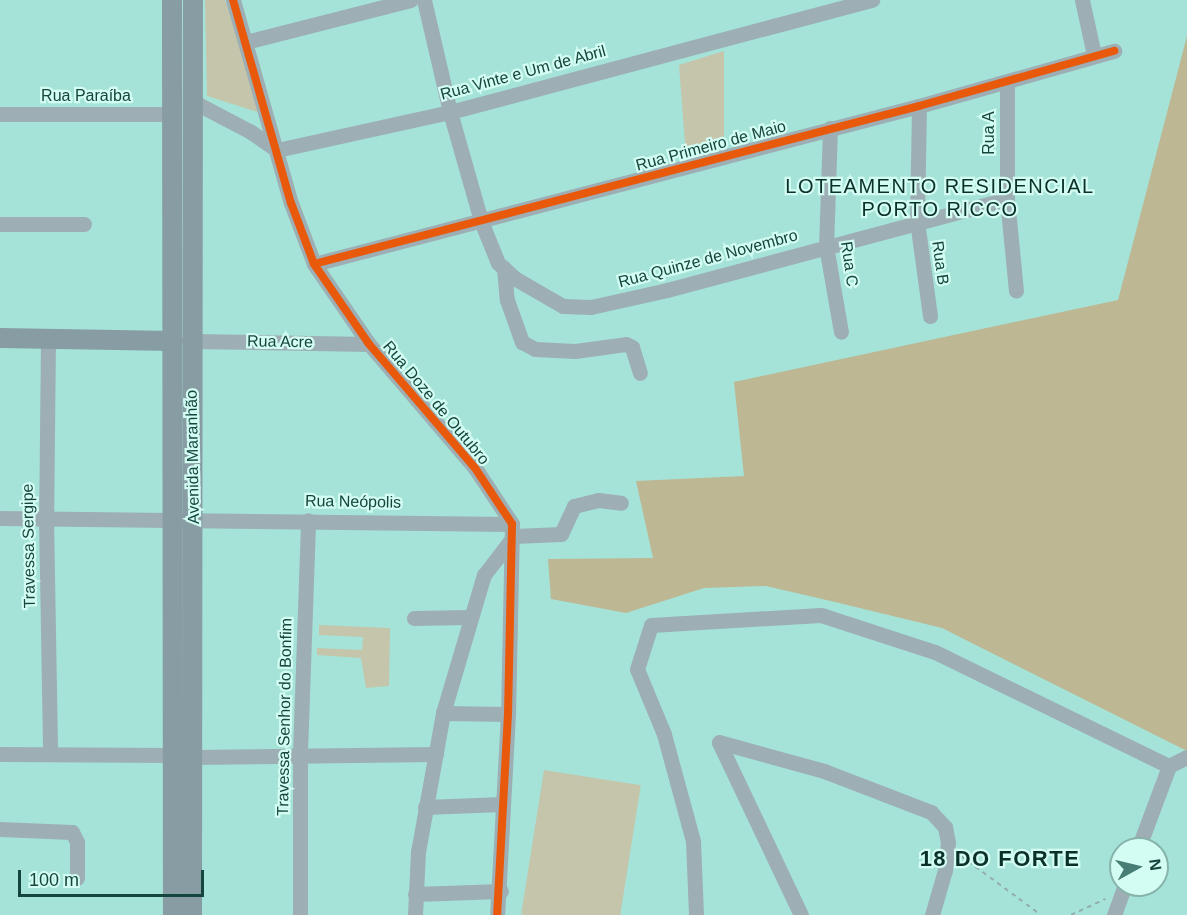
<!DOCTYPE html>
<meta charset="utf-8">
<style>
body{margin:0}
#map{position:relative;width:1187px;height:915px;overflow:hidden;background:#a5e3d8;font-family:Arial,sans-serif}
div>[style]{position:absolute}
.green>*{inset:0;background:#c4c5aa;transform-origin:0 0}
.forest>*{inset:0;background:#bdb794}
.path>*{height:2px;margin-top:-1px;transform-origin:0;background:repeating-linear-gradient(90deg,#93adae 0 4.5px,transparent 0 9px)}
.minor>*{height:15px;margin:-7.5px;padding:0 7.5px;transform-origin:7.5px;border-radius:7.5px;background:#9dafb4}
.major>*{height:20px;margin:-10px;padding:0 10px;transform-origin:10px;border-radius:10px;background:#879ca3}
.cycleway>*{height:8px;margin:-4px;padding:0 4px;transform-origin:4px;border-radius:4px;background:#e8590c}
span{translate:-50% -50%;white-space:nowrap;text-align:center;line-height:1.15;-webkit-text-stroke:4.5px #d3fcf3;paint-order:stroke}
.street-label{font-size:16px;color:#14463e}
.quarter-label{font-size:20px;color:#0a302a;letter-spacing:1.5px}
.district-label{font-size:22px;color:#0a302a;font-weight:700;letter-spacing:1.5px}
.north{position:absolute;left:1109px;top:837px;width:60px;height:60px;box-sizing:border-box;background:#d3fcf3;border:2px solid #87b3ab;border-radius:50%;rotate:82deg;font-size:16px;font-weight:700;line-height:24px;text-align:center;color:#14463e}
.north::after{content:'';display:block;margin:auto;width:21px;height:27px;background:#477d74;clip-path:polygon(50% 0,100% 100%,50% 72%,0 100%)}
.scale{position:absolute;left:18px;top:870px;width:186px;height:27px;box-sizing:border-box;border:3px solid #14463e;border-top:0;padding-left:8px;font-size:18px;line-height:21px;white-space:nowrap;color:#14463e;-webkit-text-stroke:4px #d3fcf3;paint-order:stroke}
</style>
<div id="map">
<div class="green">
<div style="clip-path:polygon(205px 0,225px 0,261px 113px,207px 96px)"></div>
<div style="clip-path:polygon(724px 51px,724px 141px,686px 156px,679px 65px)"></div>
<div style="clip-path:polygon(319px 625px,390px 628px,389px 686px,366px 688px,361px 658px,317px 655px,317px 648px,362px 650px,363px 637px,319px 635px)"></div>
<div style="left:544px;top:770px;width:98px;height:146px;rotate:9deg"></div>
</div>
<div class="forest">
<div style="clip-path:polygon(1187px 36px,1187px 751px,942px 628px,835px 602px,766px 586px,704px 588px,626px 613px,551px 599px,548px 559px,653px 558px,636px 481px,744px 476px,734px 382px,1118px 300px)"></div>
</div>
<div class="path">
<div style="left:961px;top:856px;width:99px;rotate:36.4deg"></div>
<div style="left:1071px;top:915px;width:38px;rotate:-25deg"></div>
</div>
<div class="minor">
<div style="left:233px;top:0;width:211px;rotate:74.1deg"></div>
<div style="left:291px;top:203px;width:65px;rotate:69.3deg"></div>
<div style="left:314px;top:264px;width:97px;rotate:55.5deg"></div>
<div style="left:369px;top:344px;width:163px;rotate:49.5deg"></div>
<div style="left:475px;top:468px;width:67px;rotate:56.5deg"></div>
<div style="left:512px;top:524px;width:190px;rotate:91.2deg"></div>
<div style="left:508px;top:714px;width:201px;rotate:93.1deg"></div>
<div style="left:424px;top:0;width:115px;rotate:76.9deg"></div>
<div style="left:450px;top:112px;width:113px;rotate:74.1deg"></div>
<div style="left:481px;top:221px;width:45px;rotate:68deg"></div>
<div style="left:498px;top:263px;width:24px;rotate:42deg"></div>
<div style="left:516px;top:279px;width:54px;rotate:29.9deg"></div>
<div style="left:563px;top:306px;width:28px;rotate:2deg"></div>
<div style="left:591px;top:307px;width:78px;rotate:-12.6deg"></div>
<div style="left:667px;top:290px;width:352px;rotate:-15deg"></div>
<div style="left:1082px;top:0;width:56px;rotate:77.7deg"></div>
<div style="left:246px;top:42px;width:170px;rotate:-14.3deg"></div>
<div style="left:1007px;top:82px;width:117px;rotate:90deg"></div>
<div style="left:1007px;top:199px;width:92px;rotate:84.4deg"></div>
<div style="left:192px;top:101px;width:67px;rotate:27.7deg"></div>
<div style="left:251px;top:132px;width:32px;rotate:35deg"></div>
<div style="left:277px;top:150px;width:177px;rotate:-12.4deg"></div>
<div style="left:450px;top:112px;width:437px;rotate:-14.9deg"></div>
<div style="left:919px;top:106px;width:115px;rotate:91deg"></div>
<div style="left:917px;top:221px;width:96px;rotate:82.2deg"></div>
<div style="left:0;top:114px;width:172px"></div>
<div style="left:830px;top:128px;width:118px;rotate:91.9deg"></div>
<div style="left:826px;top:246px;width:87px;rotate:80.1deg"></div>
<div style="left:0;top:224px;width:84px"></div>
<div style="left:314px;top:264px;width:625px;rotate:-14.64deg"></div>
<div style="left:919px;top:106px;width:203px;rotate:-15.8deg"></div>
<div style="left:504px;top:268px;width:32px;rotate:85deg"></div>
<div style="left:507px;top:300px;width:45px;rotate:70.3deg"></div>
<div style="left:522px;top:342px;width:15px;rotate:28deg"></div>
<div style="left:535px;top:349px;width:40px;rotate:2.9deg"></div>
<div style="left:575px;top:351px;width:51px;rotate:-7.8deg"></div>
<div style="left:626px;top:344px;width:7px;rotate:27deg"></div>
<div style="left:632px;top:347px;width:27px;rotate:73deg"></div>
<div style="left:48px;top:339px;width:178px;rotate:90.6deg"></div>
<div style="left:46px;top:517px;width:236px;rotate:89deg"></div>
<div style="left:192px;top:341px;width:177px;rotate:1deg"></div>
<div style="left:0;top:518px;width:512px;rotate:0.67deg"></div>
<div style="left:414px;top:618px;width:54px;rotate:-1.1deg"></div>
<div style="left:443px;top:713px;width:65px;rotate:0.9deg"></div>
<div style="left:0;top:754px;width:174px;rotate:0.3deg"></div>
<div style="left:192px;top:757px;width:244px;rotate:-0.7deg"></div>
<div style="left:425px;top:807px;width:77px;rotate:-2.2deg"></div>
<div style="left:0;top:829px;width:72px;rotate:2.4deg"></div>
<div style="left:72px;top:832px;width:11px;rotate:63deg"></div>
<div style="left:77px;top:842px;width:36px;rotate:90deg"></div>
<div style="left:1138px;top:849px;width:89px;rotate:-69.5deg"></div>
<div style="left:415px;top:894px;width:86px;rotate:-2deg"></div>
<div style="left:300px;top:915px;width:162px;rotate:-90deg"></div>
<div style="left:300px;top:753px;width:233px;rotate:-88deg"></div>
<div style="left:415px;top:915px;width:63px;rotate:-87.3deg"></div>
<div style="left:418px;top:852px;width:141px;rotate:-79.8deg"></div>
<div style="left:443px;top:713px;width:144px;rotate:-73.5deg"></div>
<div style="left:484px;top:575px;width:49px;rotate:-52.4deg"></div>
<div style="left:514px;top:536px;width:47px;rotate:-2.4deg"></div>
<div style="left:561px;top:534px;width:31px;rotate:-65deg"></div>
<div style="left:574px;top:506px;width:25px;rotate:-14deg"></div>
<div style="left:598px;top:500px;width:23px;rotate:7deg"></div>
<div style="left:696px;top:915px;width:74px;rotate:-92.3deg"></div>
<div style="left:693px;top:841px;width:111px;rotate:-105.2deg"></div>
<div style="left:664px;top:734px;width:70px;rotate:-112.6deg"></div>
<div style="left:637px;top:669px;width:46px;rotate:-72.3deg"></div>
<div style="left:651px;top:625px;width:170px;rotate:-3.4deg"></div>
<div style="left:821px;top:615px;width:120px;rotate:18deg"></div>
<div style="left:935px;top:652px;width:260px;rotate:26deg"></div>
<div style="left:1169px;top:766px;width:20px;rotate:-27deg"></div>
<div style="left:801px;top:915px;width:191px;rotate:-115.4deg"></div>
<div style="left:719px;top:742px;width:109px;rotate:15.4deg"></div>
<div style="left:824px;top:771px;width:115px;rotate:21deg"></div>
<div style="left:931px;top:812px;width:21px;rotate:47deg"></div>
<div style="left:945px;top:827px;width:15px;rotate:79deg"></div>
<div style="left:948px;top:842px;width:28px;rotate:96deg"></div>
<div style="left:945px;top:870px;width:47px;rotate:106.1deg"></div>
<div style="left:1114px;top:915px;width:32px;rotate:-70deg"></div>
</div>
<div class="major">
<div style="left:172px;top:0;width:915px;rotate:89.94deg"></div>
<div style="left:0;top:338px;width:173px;rotate:1deg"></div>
<div style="left:192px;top:915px;width:915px;rotate:-89.94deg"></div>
</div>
<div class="cycleway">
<div style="left:233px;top:0;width:211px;rotate:74.1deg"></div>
<div style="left:291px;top:203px;width:65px;rotate:69.3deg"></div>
<div style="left:314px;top:264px;width:97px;rotate:55.5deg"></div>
<div style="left:369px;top:344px;width:163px;rotate:49.5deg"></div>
<div style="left:475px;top:468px;width:67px;rotate:56.5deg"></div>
<div style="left:512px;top:524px;width:190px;rotate:91.2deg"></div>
<div style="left:508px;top:714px;width:201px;rotate:93.1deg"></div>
<div style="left:314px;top:264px;width:625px;rotate:-14.64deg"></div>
<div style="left:919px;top:106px;width:203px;rotate:-15.8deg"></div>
</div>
<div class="street-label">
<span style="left:523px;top:73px;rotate:-15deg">Rua Vinte e Um de Abril</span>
<span style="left:86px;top:96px">Rua Paraíba</span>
<span style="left:989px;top:133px;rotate:-90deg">Rua A</span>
<span style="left:711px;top:146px;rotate:-15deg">Rua Primeiro de Maio</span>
<span style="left:708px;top:259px;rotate:-15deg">Rua Quinze de Novembro</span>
<span style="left:940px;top:263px;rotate:82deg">Rua B</span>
<span style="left:849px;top:264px;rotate:82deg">Rua C</span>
<span style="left:280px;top:342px;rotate:1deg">Rua Acre</span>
<span style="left:436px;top:403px;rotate:50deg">Rua Doze de Outubro</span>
<span style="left:193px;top:457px;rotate:-91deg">Avenida Maranhão</span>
<span style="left:353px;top:502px;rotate:1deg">Rua Neópolis</span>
<span style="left:29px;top:546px;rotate:-91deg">Travessa Sergipe</span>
<span style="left:285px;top:717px;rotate:-89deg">Travessa Senhor do Bonfim</span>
</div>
<div class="quarter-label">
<span style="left:940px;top:198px">LOTEAMENTO RESIDENCIAL<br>PORTO RICCO</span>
</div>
<div class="district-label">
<span style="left:1000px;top:859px">18 DO FORTE</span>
</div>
<div class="north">N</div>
<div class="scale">100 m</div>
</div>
